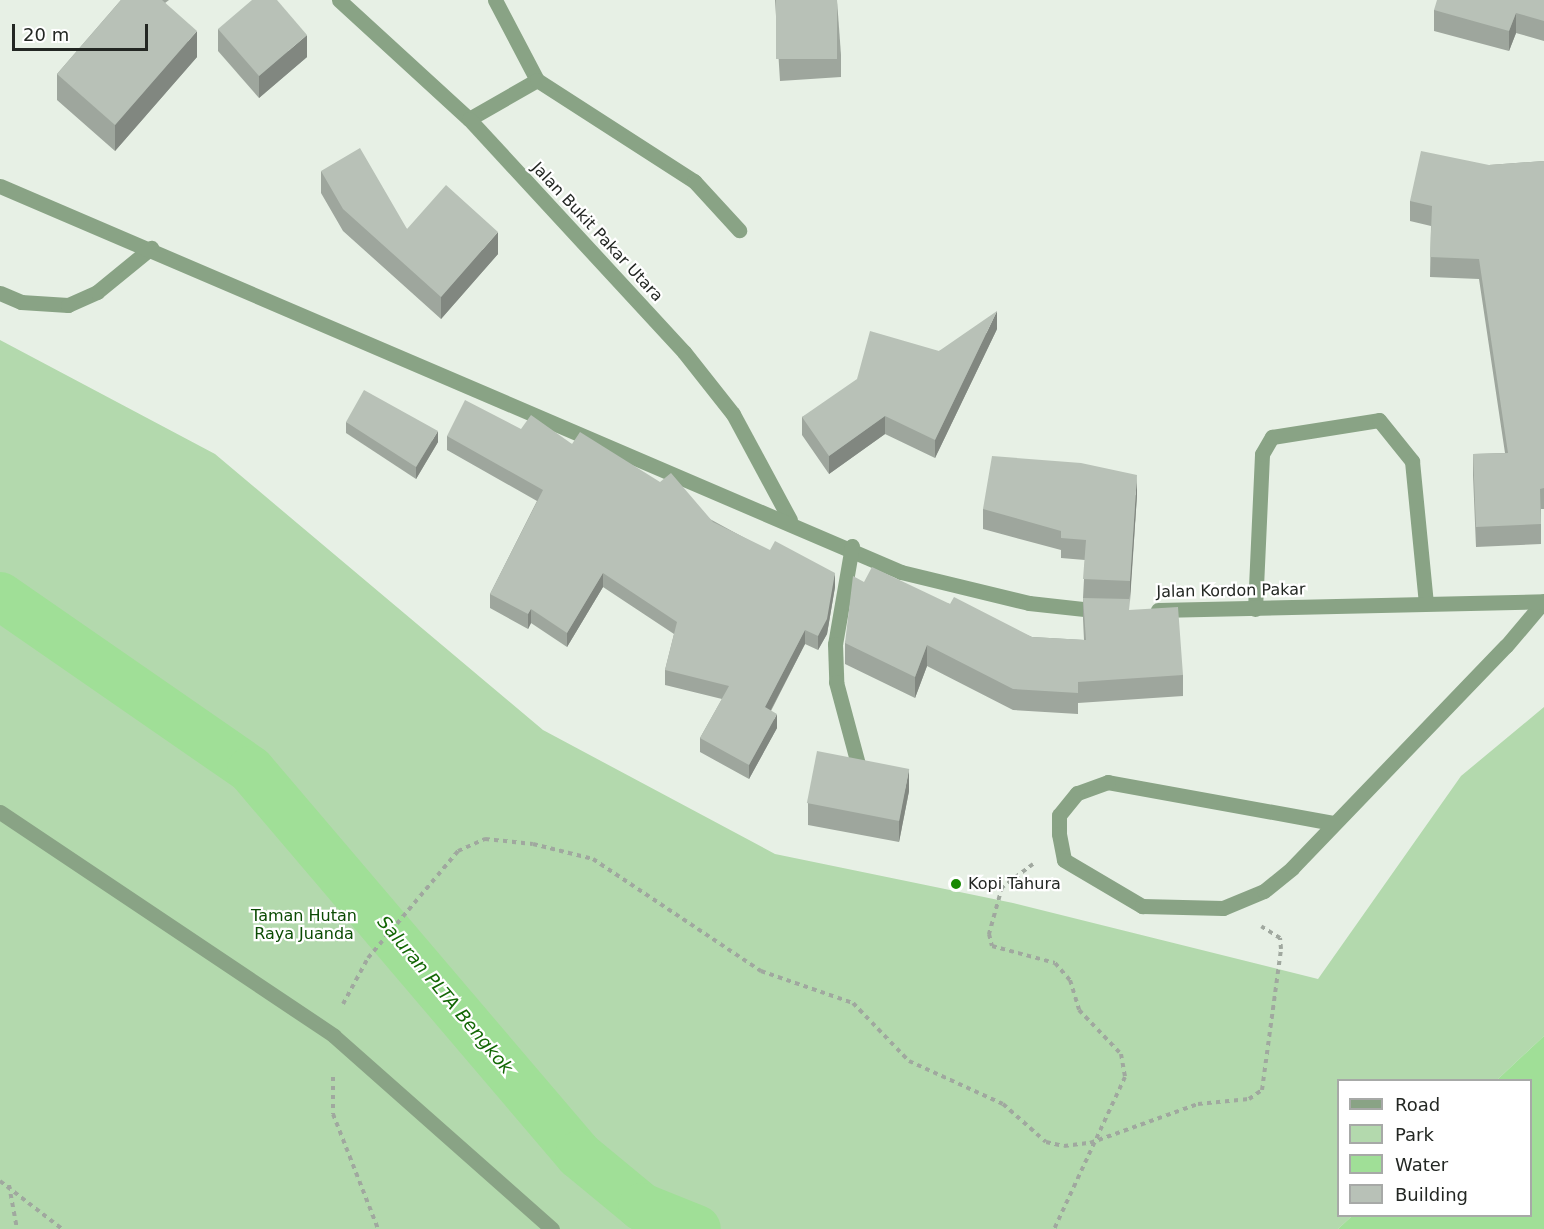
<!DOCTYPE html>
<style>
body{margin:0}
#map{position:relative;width:1544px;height:1229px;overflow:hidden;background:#e7f0e5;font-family:"DejaVu Sans",sans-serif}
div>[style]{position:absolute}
.green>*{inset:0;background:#b3d9ad}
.water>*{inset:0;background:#a0df97}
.canal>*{height:48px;margin:-24px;padding:0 24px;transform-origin:24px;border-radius:24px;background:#a0df97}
.path>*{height:4px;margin-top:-2px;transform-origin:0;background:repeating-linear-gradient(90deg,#a0a89f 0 4.5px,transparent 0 9px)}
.service>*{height:15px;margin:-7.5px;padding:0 7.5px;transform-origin:7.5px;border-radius:7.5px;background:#89a385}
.minor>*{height:15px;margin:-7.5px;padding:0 7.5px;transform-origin:7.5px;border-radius:7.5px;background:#89a385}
.wall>*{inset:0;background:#9ea69d}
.shaded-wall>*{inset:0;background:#818780}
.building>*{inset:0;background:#b8c1b7;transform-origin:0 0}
.dots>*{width:16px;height:16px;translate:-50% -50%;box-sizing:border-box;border:3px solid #fff;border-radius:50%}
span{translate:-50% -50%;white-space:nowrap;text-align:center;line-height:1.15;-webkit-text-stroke:4.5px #fff;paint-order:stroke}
.street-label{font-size:16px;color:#232723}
.poi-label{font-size:16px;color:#232723}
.left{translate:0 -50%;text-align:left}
.park-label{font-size:16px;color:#0b4b03}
.water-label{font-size:18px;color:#136705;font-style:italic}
.legend{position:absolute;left:1337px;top:1079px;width:195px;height:138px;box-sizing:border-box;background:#fff;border:2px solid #a7a9a7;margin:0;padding:8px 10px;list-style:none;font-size:18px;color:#232723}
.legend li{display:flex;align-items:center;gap:12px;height:30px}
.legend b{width:30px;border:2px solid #a7a9a7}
.scale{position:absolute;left:12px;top:24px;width:136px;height:27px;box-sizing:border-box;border:3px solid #232723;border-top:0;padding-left:8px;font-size:18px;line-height:21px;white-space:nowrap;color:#232723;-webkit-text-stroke:4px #fff;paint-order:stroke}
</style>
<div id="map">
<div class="green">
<div style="clip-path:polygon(0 340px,215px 454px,543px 730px,775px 854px,1013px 903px,1318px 979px,1461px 776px,1544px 707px,1544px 1036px,1497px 1080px,1338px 1080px,1338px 1216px,1352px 1216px,1338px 1229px,0 1229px)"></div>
</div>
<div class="water">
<div style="clip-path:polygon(1544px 1036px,1544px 1229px,1338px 1229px,1352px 1216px,1530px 1216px,1530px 1080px,1497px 1080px)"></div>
</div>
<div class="canal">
<div style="left:0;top:596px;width:305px;rotate:34.7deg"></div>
<div style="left:251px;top:770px;width:506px;rotate:49.57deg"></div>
<div style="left:579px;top:1155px;width:82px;rotate:39.5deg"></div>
<div style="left:642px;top:1207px;width:59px;rotate:21.8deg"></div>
</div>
<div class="path">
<div style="left:1033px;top:864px;width:39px;rotate:143deg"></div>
<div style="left:1002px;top:887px;width:49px;rotate:105.5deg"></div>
<div style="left:989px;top:934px;width:12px;rotate:76deg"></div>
<div style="left:992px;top:946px;width:65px;rotate:15.1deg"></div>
<div style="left:1055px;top:963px;width:23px;rotate:49deg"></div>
<div style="left:1070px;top:980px;width:31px;rotate:73deg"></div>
<div style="left:1079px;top:1010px;width:61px;rotate:46.3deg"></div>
<div style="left:1121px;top:1054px;width:23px;rotate:80deg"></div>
<div style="left:1125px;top:1077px;width:168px;rotate:115deg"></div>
<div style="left:343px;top:1004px;width:52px;rotate:-61.5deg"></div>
<div style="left:368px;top:958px;width:140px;rotate:-49.9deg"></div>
<div style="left:458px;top:851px;width:30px;rotate:-24deg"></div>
<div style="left:485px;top:839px;width:48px;rotate:5.9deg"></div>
<div style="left:533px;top:844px;width:62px;rotate:14deg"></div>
<div style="left:593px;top:859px;width:202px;rotate:33.7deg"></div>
<div style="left:761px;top:971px;width:97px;rotate:19.2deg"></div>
<div style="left:853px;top:1003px;width:81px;rotate:46deg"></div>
<div style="left:909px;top:1061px;width:103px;rotate:24.6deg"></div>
<div style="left:1003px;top:1104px;width:57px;rotate:41.5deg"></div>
<div style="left:1046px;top:1142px;width:18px;rotate:13deg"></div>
<div style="left:1064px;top:1146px;width:26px;rotate:-7deg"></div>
<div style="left:1090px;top:1143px;width:115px;rotate:-19.9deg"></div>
<div style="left:1198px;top:1104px;width:51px;rotate:-5.6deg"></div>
<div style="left:1249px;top:1099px;width:16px;rotate:-35deg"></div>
<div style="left:1262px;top:1090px;width:142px;rotate:-82.3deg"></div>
<div style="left:1281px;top:949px;width:11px;rotate:-95deg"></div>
<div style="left:1280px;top:938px;width:22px;rotate:-148deg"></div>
<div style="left:333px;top:1077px;width:37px;rotate:90deg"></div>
<div style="left:333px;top:1114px;width:123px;rotate:68.6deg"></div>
<div style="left:0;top:1181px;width:78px;rotate:37.7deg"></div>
<div style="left:9px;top:1185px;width:45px;rotate:79.7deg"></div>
</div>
<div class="service">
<div style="left:495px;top:0;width:90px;rotate:62.3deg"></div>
<div style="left:469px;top:119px;width:78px;rotate:-29.8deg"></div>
<div style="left:537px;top:80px;width:187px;rotate:32.8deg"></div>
<div style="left:694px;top:181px;width:67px;rotate:47.4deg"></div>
<div style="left:0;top:293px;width:23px;rotate:23deg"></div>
<div style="left:21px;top:302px;width:47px;rotate:3.7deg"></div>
<div style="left:68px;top:305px;width:32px;rotate:-24deg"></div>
<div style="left:97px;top:292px;width:70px;rotate:-39.2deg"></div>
<div style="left:1255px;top:609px;width:155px;rotate:-87.4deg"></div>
<div style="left:1262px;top:454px;width:20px;rotate:-60deg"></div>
<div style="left:1272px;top:437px;width:108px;rotate:-9deg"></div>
<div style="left:1379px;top:420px;width:53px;rotate:51.2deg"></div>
<div style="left:1412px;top:461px;width:143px;rotate:84.4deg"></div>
<div style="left:0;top:812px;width:402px;rotate:33.8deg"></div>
<div style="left:334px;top:1036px;width:291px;rotate:41.5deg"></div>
<div style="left:1333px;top:823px;width:229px;rotate:-169.7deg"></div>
<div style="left:1108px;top:782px;width:33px;rotate:160deg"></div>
<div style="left:1077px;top:793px;width:28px;rotate:129deg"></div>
<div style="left:1059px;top:815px;width:19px;rotate:90deg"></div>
<div style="left:1059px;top:834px;width:26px;rotate:79deg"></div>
<div style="left:1064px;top:860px;width:91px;rotate:30.5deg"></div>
<div style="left:1142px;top:906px;width:81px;rotate:1.4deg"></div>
<div style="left:1223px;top:908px;width:44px;rotate:-22.5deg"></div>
<div style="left:1264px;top:891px;width:36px;rotate:-39deg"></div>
<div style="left:1292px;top:868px;width:308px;rotate:-46.1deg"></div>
<div style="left:1506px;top:646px;width:59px;rotate:-49.8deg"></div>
</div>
<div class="minor">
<div style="left:339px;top:0;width:176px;rotate:42.5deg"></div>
<div style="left:469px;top:119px;width:317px;rotate:47.3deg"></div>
<div style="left:684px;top:352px;width:79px;rotate:51.7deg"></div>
<div style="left:733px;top:414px;width:120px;rotate:61.7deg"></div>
<div style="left:0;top:186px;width:980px;rotate:23.19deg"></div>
<div style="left:901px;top:572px;width:132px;rotate:13.6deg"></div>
<div style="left:1029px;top:603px;width:72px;rotate:6.3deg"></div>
<div style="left:852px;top:546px;width:99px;rotate:99.8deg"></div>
<div style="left:835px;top:644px;width:38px;rotate:88deg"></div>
<div style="left:836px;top:682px;width:89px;rotate:75deg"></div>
<div style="left:1158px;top:610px;width:386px;rotate:-1.3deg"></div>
</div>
<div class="wall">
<div style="clip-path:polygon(121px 0,169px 0,165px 3px,197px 57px,115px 151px,57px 100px,57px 74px)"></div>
<div style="clip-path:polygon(775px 0,837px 0,841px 55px,841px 77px,780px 81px)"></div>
<div style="clip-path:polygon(1544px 0,1544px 41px,1516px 33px,1509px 51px,1434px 31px,1434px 10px)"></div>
<div style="clip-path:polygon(218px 29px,307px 57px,259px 98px,218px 51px)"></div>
<div style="clip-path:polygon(1544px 161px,1544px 509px,1541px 509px,1541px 544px,1476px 547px,1473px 475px,1473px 454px,1505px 453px,1479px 279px,1430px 277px,1431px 226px,1410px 221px,1410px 201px,1489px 165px)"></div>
<div style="clip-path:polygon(321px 171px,407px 229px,498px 254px,441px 319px,343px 231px,321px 193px)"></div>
<div style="clip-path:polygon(997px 329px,935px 458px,885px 434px,829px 474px,802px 435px,802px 417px,939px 351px)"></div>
<div style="clip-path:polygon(346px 422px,438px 442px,416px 479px,346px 433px)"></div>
<div style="clip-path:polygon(521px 429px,572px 444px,835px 587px,827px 634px,818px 650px,805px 644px,771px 711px,777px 728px,749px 779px,700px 752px,700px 738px,722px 699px,665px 685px,665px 670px,674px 634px,603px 587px,567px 647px,531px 623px,528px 629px,490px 608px,490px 594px,537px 501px,447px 450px,447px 436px)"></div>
<div style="clip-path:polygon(1137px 495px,1129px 610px,1183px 675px,1183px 696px,1078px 703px,1078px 714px,1013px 710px,927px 666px,915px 698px,845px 664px,845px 643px,864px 582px,950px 604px,1032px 637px,1084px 640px,1083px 619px,1083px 598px,1085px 560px,1061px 558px,1061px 550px,983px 529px,983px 509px)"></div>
<div style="clip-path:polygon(909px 791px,899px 842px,808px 825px,808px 803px)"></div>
</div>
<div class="shaded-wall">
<div style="clip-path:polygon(1516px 13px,1516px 33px,1509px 51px,1509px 31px)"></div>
<div style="clip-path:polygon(197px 31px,197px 57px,115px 151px,115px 125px)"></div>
<div style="clip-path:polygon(307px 35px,307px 57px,259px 98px,259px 76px)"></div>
<div style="clip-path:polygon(498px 232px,498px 254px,441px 319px,441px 297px)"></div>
<div style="clip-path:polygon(997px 311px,997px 329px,935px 458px,935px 440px)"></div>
<div style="clip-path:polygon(885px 416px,885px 434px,829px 474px,829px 456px)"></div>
<div style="clip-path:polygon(438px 431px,438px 442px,416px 479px,416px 467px)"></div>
<div style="clip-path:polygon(1137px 475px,1137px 495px,1130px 601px,1130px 581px)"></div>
<div style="clip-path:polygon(603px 573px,603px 587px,567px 647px,567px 633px)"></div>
<div style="clip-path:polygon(835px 573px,835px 587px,827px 634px,818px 650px,818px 636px)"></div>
<div style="clip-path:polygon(531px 609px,531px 623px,528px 629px,528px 614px)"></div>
<div style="clip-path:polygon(805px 630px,805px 644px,765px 721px,765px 707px)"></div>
<div style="clip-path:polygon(927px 645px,927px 666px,915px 698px,915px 677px)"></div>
<div style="clip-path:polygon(777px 714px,777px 728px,749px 779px,749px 765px)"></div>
<div style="clip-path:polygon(909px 769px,909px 791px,899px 842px,899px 820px)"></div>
</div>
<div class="building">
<div style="clip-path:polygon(121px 0,162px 0,197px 31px,115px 125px,57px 74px)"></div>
<div style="clip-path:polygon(252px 0,277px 0,307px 35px,259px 76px,218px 29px)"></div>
<div style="left:776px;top:0;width:61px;height:59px"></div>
<div style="clip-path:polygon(1437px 0,1544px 0,1544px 21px,1516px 13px,1509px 31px,1434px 10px)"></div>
<div style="clip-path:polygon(360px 148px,407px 229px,446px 185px,498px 232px,441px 297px,343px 209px,321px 171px)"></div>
<div style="clip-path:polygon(1421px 151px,1489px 165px,1544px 161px,1544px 488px,1540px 489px,1541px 524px,1476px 527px,1473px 454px,1508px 453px,1479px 259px,1430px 257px,1432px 206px,1410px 201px)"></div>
<div style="clip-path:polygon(997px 311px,935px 440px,885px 416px,829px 456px,802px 417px,857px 379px,870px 331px,939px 351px)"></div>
<div style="clip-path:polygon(364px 390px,438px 431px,416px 467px,346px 422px)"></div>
<div style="clip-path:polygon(465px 400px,521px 429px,531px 415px,572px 444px,580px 432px,660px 482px,671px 473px,713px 522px,770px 550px,775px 541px,835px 573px,827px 619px,818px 636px,805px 630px,765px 707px,777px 714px,749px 765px,700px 738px,729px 686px,665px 670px,677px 622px,603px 573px,567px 633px,531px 609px,528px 614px,490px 594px,543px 490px,447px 436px)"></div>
<div style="clip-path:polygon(992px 456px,1081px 463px,1137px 475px,1130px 581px,1083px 579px,1086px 540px,1061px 538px,1061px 531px,983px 509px)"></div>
<div style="clip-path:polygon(872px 567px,950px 604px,954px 597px,1032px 637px,1086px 640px,1083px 598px,1129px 599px,1129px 610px,1178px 607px,1183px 675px,1078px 682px,1078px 693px,1013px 689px,927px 645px,915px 677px,845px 643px,853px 576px,864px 582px)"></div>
<div style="left:817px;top:751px;width:94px;height:53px;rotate:11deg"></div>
</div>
<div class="dots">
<div style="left:956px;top:884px;background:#188802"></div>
</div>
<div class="street-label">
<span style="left:597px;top:232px;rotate:47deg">Jalan Bukit Pakar Utara</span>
<span style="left:1231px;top:591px;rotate:-1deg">Jalan Kordon Pakar</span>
</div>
<div class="poi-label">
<span class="left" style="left:968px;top:884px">Kopi Tahura</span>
</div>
<div class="park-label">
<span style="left:304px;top:925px">Taman Hutan<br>Raya Juanda</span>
</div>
<div class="water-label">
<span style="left:445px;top:995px;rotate:50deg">Saluran PLTA Bengkok</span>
</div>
<ul class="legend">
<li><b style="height:8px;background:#89a385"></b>Road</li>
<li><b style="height:16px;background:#b3d9ad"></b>Park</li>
<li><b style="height:16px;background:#a0df97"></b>Water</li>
<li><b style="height:16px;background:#b8c1b7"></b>Building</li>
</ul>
<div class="scale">20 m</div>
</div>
